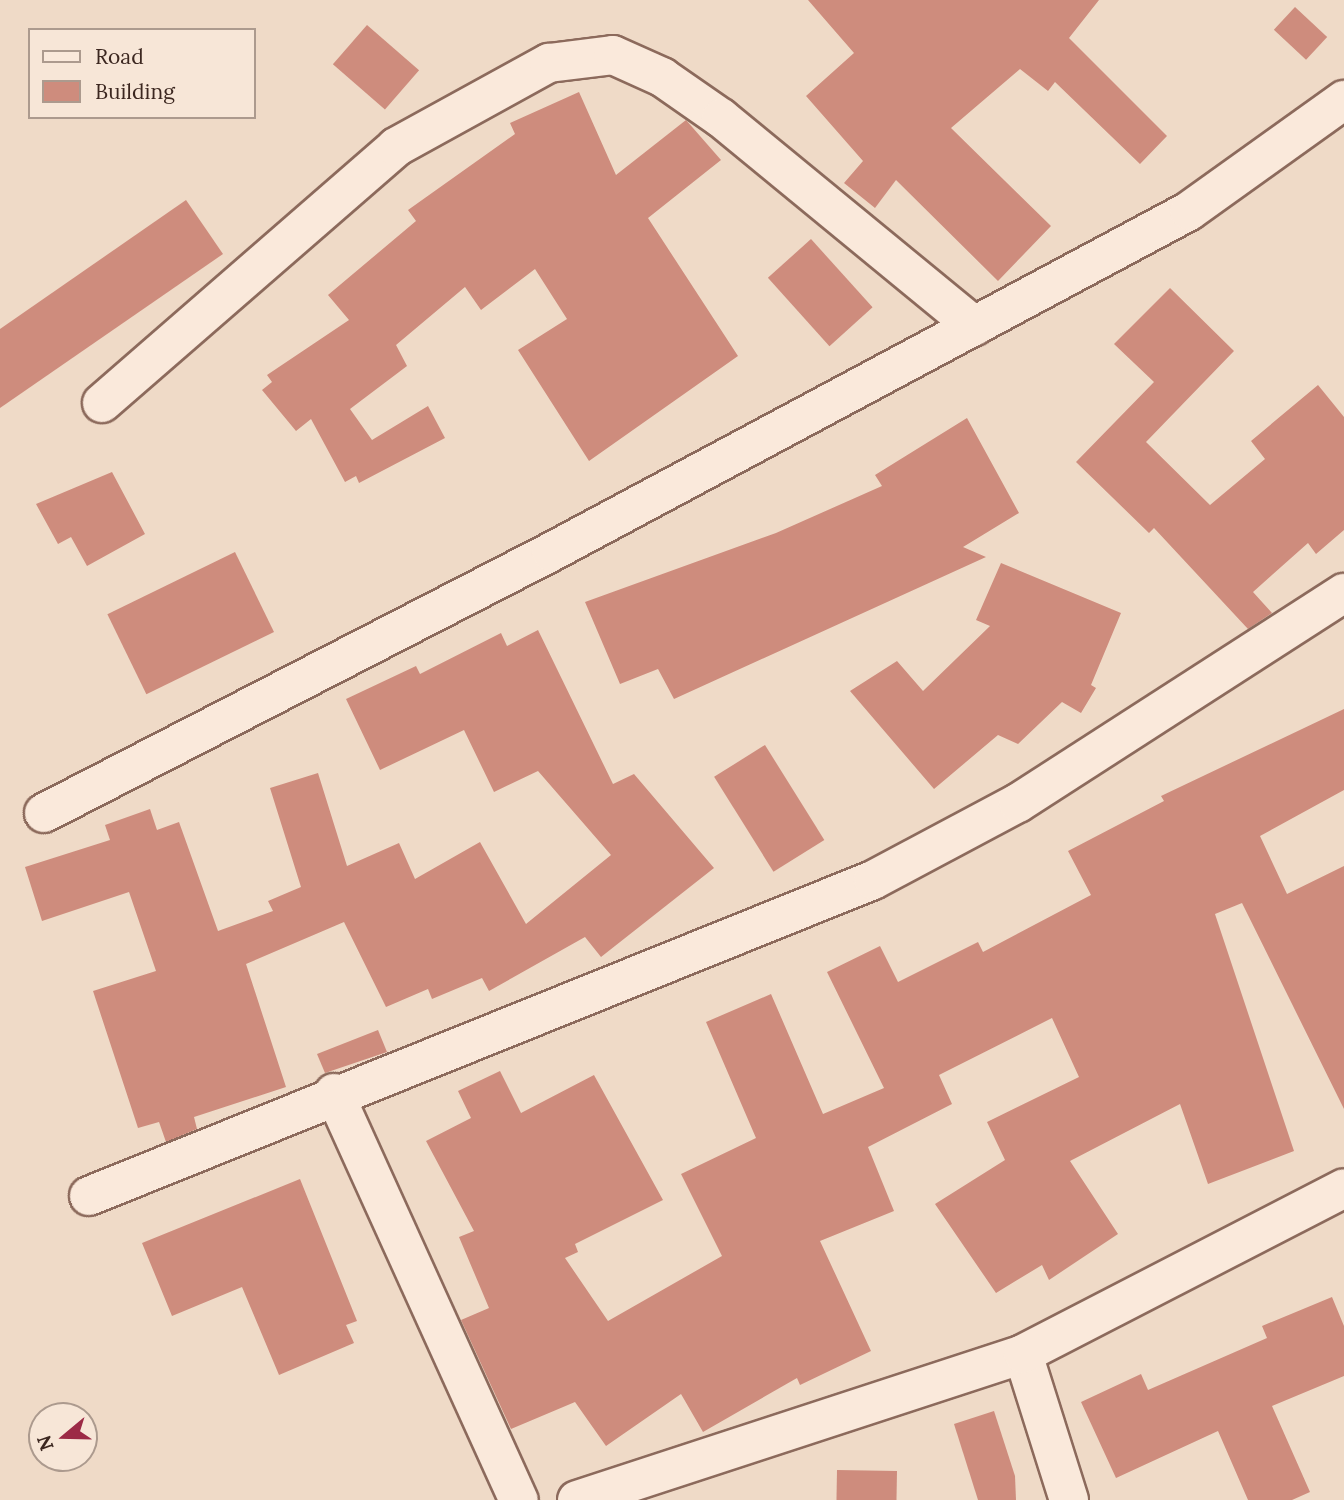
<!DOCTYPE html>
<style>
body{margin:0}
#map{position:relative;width:1344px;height:1500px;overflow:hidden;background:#efdac7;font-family:Lora,serif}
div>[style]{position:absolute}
.building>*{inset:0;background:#ce8c7d;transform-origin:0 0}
.roads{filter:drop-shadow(2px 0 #8c6a5c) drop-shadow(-2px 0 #8c6a5c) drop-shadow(0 2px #8c6a5c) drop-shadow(0 -2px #8c6a5c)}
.minor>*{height:38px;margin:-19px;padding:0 19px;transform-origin:19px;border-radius:19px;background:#fae9db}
span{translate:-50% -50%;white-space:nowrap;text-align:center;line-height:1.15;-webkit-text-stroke:5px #f7e6d7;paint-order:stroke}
.legend{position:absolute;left:28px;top:28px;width:228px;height:91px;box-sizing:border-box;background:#f7e6d7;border:2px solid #ac9a8e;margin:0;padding:9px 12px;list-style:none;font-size:21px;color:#3c2720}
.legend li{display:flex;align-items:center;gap:14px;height:35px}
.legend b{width:35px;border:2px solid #ac9a8e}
.north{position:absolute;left:28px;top:1402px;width:70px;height:70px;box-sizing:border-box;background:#f7e6d7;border:2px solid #ac9a8e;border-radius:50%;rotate:251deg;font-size:19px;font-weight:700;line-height:28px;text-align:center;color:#3c2720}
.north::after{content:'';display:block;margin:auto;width:24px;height:32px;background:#9c2a46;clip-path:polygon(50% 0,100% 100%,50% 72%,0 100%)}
</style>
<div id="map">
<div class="building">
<div style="clip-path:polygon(808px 0,1099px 0,1069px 38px,1167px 136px,1140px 164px,1055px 82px,1048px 91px,1020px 69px,951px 128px,1051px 226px,998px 281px,896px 180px,875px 208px,844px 183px,863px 161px,806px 96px,854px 53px)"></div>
<div style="left:1295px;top:7px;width:44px;height:31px;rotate:43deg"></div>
<div style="left:367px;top:25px;width:69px;height:52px;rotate:41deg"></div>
<div style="clip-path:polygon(579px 92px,616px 175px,686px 120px,721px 160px,648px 218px,738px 356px,589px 461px,518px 350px,567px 319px,535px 269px,481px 310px,465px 287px,396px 345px,407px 366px,350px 409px,372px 440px,428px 406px,445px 438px,359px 483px,356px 476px,345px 482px,311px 419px,296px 431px,262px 390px,272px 382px,267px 375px,349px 320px,328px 295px,416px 221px,408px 210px,515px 134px,510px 123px)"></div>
<div style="clip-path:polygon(186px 200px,223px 254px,0 408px,0 329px)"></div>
<div style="left:811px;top:239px;width:92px;height:58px;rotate:48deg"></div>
<div style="clip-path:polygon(1170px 288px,1234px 351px,1146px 442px,1210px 505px,1265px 459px,1251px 441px,1318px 385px,1344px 417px,1344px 530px,1316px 554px,1308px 543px,1253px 592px,1272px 613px,1248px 629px,1154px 528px,1149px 533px,1076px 462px,1154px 382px,1114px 344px)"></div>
<div style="clip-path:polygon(967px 418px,1019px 513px,963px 547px,986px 557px,674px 699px,658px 669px,620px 684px,585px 602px,776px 533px,882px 486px,875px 475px)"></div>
<div style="clip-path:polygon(112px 472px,145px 534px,87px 566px,71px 537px,58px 544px,36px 504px)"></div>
<div style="left:235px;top:552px;width:89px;height:142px;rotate:64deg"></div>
<div style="clip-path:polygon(1001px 563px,1121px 613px,1091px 685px,1096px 688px,1081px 713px,1062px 702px,1018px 744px,998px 735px,934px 789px,850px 691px,897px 661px,923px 691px,990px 626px,976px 620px)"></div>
<div style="clip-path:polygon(538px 630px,613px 784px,634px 774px,714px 868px,601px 957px,585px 937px,489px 991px,482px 978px,432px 999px,428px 989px,386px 1007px,344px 922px,246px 964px,286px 1087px,194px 1117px,197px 1129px,166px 1142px,159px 1122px,138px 1128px,93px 991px,156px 971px,129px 892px,42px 921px,25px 867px,110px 840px,105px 825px,150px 809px,157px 830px,179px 822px,218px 931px,273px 911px,268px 901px,301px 887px,270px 788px,318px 773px,347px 866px,399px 843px,415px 879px,480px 842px,526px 924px,611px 855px,538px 771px,494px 792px,464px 730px,380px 770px,346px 699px,416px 666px,420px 674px,501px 633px,507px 646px)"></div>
<div style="clip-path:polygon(1344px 709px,1344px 790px,1260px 836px,1287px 894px,1344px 866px,1344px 1109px,1242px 903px,1215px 914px,1294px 1151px,1208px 1184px,1180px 1104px,1070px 1161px,1118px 1234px,1049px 1280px,1042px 1265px,996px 1293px,935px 1204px,1005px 1160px,987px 1122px,1079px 1077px,1052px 1018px,939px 1075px,952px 1104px,868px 1147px,894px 1211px,820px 1241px,871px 1351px,800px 1385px,797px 1378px,703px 1432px,681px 1394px,606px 1446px,575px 1402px,511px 1429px,461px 1320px,489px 1308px,459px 1237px,474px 1231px,426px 1141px,471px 1118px,458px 1091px,500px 1071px,521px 1113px,594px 1075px,663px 1200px,575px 1244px,578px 1252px,565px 1258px,608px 1321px,722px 1256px,681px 1174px,756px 1138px,706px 1022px,771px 994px,823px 1114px,884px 1088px,827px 972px,880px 946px,898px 982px,978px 942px,983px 952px,1091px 895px,1068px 851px,1164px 801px,1161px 796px)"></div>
<div style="left:765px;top:745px;width:112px;height:60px;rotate:58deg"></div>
<div style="clip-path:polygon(378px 1030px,387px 1052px,325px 1073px,317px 1054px)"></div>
<div style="clip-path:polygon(300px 1179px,357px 1321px,346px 1325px,354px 1343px,279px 1375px,242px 1287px,172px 1316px,142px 1243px)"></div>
<div style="clip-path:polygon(1332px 1297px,1344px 1326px,1344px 1376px,1272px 1406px,1310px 1492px,1292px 1500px,1248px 1500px,1218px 1431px,1116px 1478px,1081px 1402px,1141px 1374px,1148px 1390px,1267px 1338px,1262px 1326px)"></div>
<div style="clip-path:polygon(994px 1411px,1015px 1476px,1016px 1500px,978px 1500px,954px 1424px)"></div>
<div style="left:837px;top:1470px;width:60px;height:30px;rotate:1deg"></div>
</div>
<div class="roads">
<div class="minor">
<div style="left:102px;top:403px;width:390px;rotate:-41deg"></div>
<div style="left:396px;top:147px;width:175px;rotate:-28.8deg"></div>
<div style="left:549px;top:63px;width:64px;rotate:-7.1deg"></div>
<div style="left:613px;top:55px;width:54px;rotate:24.2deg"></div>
<div style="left:662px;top:77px;width:72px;rotate:34.8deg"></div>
<div style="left:721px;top:118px;width:328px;rotate:39.4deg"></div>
<div style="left:44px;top:813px;width:570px;rotate:-27.24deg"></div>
<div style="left:551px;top:552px;width:723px;rotate:-28.12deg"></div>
<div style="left:1189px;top:211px;width:191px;rotate:-35.6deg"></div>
<div style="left:334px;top:1093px;width:447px;rotate:65.6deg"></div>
<div style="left:89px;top:1196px;width:845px;rotate:-21.95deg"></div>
<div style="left:873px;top:880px;width:164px;rotate:-28deg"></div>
<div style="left:1018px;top:803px;width:388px;rotate:-32.8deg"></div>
<div style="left:1023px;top:1354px;width:153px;rotate:72.5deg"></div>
<div style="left:577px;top:1500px;width:469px;rotate:-18.1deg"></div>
<div style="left:1023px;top:1354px;width:361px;rotate:-27.3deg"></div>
</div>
</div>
<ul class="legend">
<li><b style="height:9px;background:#fae9db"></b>Road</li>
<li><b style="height:19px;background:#ce8c7d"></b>Building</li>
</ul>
<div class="north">N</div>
</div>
